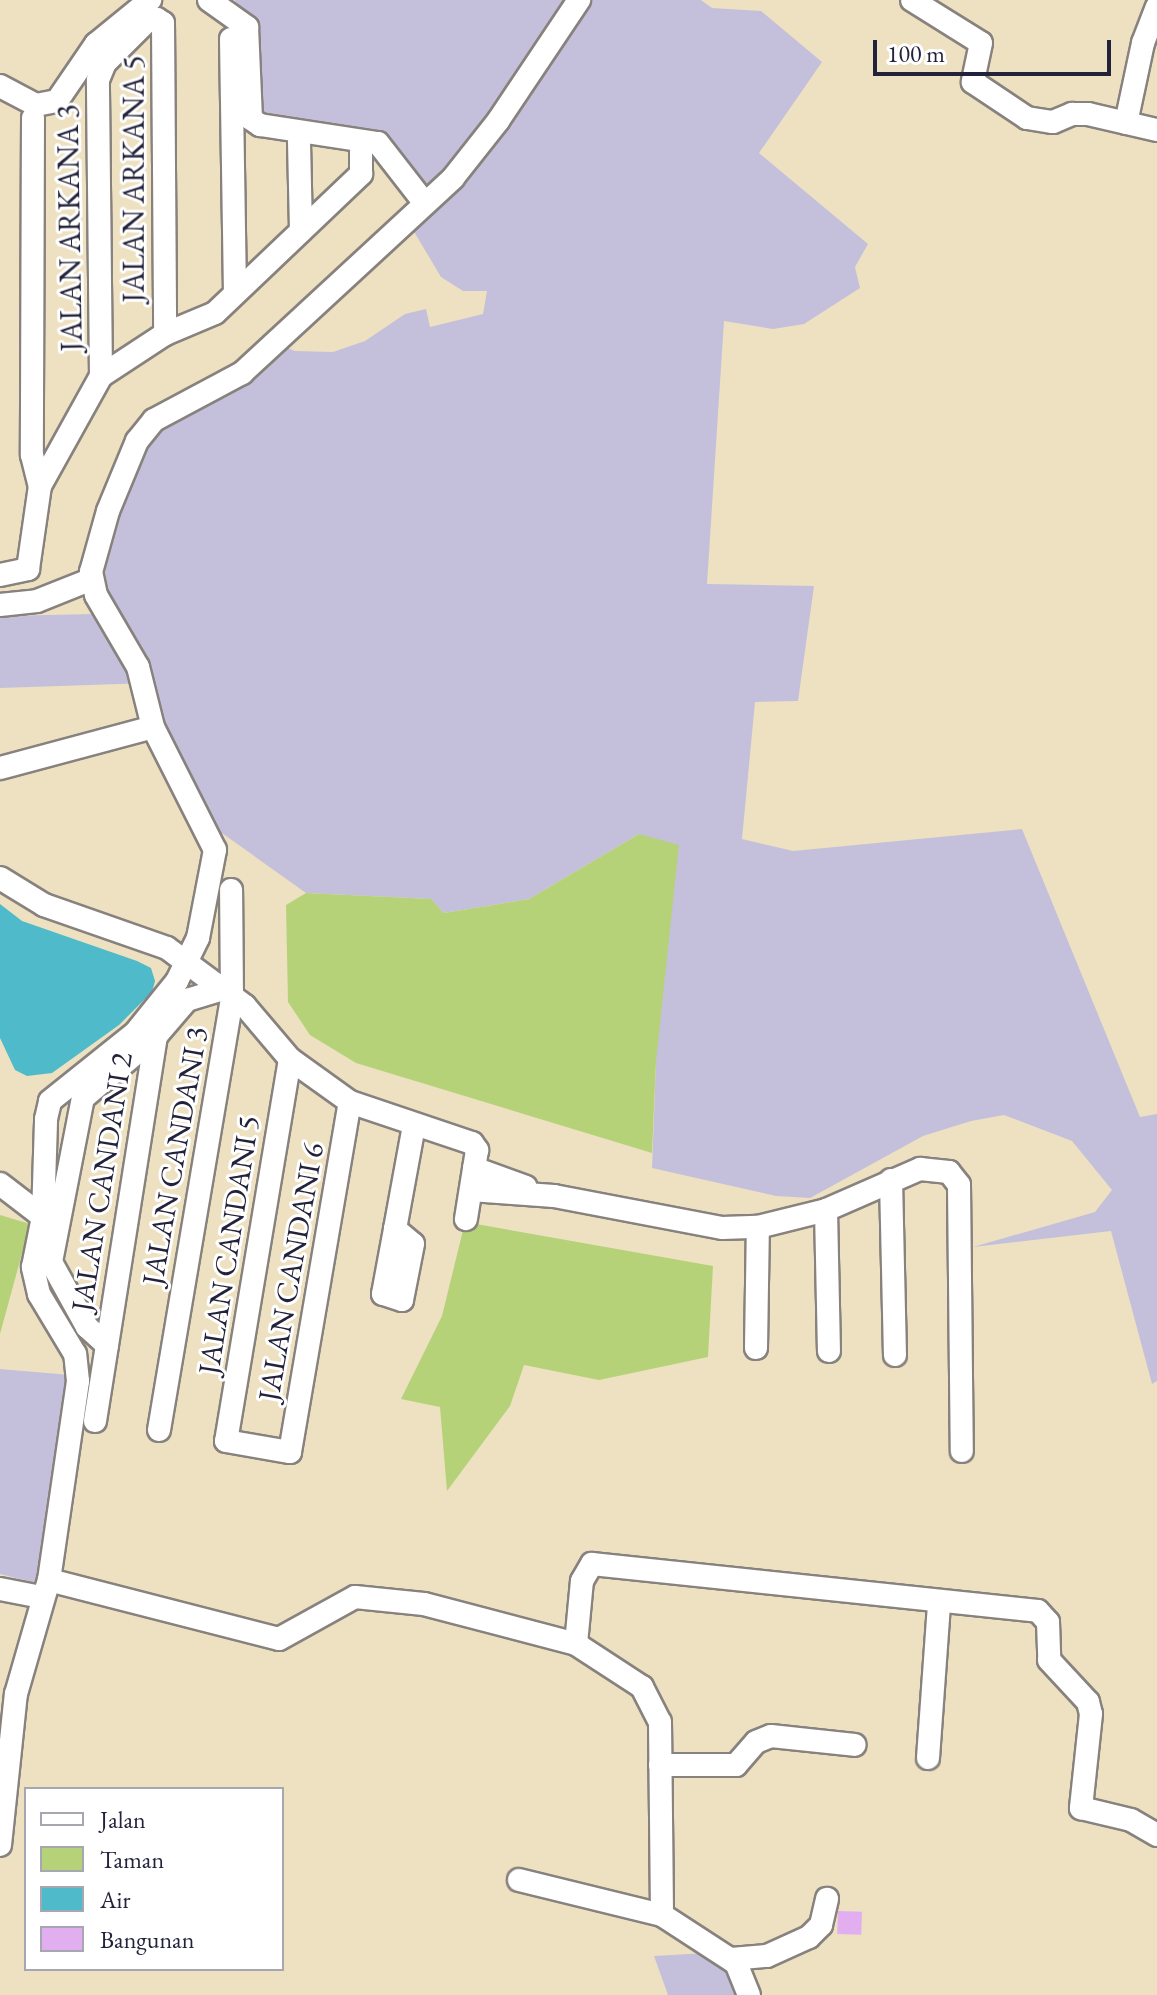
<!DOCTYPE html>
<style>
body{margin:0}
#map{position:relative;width:1157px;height:1995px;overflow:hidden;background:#ede1c1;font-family:"EB Garamond",serif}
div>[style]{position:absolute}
.industrial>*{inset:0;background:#c4c0db}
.green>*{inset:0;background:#b6d278}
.water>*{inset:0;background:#4ebaca}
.building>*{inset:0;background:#e1aef0;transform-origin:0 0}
.roads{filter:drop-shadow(2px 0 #88827e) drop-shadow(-2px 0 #88827e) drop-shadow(0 2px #88827e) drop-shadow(0 -2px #88827e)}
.minor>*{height:22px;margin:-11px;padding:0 11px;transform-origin:11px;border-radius:11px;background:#fff}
span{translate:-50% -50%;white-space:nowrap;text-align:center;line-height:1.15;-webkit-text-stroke:6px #fff;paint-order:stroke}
.street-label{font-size:30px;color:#22223b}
.legend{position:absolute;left:24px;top:1787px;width:260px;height:184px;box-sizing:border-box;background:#fff;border:2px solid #a7a7b1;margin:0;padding:10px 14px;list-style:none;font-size:24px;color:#22223b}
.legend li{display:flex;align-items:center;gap:16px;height:40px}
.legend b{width:40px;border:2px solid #a7a7b1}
.scale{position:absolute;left:873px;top:40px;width:238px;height:36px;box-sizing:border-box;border:4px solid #22223b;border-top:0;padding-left:10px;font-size:24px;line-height:28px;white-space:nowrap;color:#22223b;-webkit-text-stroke:6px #fff;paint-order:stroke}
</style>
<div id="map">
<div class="industrial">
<div style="clip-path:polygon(235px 0,701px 0,712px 8px,761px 11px,822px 62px,759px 153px,868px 244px,855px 267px,860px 288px,804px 324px,773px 329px,724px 321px,707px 584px,814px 586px,798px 701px,755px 702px,742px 839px,793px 851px,1022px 829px,1140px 1117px,1157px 1114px,1157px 1381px,1152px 1384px,1111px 1231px,973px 1247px,1095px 1212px,1112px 1190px,1072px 1141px,1004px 1115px,971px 1121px,923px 1136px,810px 1198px,776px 1196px,652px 1168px,656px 1062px,639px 834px,529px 899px,444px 913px,431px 899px,306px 893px,219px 831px,177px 764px,149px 683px,0 688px,0 616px,94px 614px,82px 586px,92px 524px,115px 465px,146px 410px,234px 363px,265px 339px,295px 351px,333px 352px,365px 341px,405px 314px,426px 309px,430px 327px,483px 314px,487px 291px,463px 291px,441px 277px,410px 225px,412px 198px,377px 149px,248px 124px)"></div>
<div style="clip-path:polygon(0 1369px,70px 1375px,40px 1584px,0 1574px)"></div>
<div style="clip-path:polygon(723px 1952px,741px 1995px,668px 1995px,654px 1956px)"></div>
</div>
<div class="green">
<div style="clip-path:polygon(639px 834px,679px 845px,656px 1062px,652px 1153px,356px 1063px,310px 1035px,288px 1002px,286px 905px,306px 893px,431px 899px,444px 913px,529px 899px)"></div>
<div style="clip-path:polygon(0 1215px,30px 1224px,0 1334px)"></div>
<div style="clip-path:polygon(465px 1222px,713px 1266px,708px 1357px,599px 1380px,524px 1365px,510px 1406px,447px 1491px,440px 1407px,401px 1399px,442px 1316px)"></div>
</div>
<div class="water">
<div style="clip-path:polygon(0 904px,22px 921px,137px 961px,151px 968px,155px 981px,152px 992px,119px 1025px,52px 1073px,27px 1076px,15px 1070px,0 1038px)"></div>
</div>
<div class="building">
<div style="left:838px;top:1911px;width:24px;height:23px;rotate:2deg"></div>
</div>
<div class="roads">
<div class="minor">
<div style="left:209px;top:0;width:47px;rotate:35.4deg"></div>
<div style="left:247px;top:27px;width:92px;rotate:87.5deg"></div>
<div style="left:251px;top:119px;width:11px;rotate:34deg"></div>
<div style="left:260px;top:125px;width:119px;rotate:8.7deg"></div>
<div style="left:378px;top:143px;width:75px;rotate:52.1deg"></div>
<div style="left:912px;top:0;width:81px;rotate:31.9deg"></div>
<div style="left:981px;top:43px;width:40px;rotate:102deg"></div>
<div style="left:973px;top:82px;width:65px;rotate:33.7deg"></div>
<div style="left:1027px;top:118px;width:26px;rotate:9deg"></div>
<div style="left:1053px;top:122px;width:21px;rotate:-23deg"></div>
<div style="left:1072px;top:114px;width:16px"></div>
<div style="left:1088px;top:114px;width:71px;rotate:13.1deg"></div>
<div style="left:231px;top:39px;width:251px;rotate:89.1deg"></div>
<div style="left:0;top:86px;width:41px;rotate:27.8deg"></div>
<div style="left:36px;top:105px;width:21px;rotate:-11deg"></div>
<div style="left:57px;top:101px;width:69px;rotate:-55.6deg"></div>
<div style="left:96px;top:44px;width:70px;rotate:-39.2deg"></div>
<div style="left:33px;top:118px;width:337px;rotate:90.2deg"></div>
<div style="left:32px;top:455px;width:32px;rotate:76deg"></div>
<div style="left:1126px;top:123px;width:82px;rotate:-78deg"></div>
<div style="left:1143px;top:43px;width:39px;rotate:-69deg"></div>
<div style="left:299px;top:142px;width:89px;rotate:88.7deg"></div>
<div style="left:101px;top:376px;width:296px;rotate:-90.6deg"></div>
<div style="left:98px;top:80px;width:18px;rotate:-68deg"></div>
<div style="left:105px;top:63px;width:61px;rotate:-45deg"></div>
<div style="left:148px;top:20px;width:9px;rotate:-6deg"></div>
<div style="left:157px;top:19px;width:7px;rotate:34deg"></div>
<div style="left:163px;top:23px;width:311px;rotate:89.6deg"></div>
<div style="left:0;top:575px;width:29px;rotate:-12deg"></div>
<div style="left:28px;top:569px;width:84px;rotate:-81.8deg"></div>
<div style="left:40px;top:486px;width:126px;rotate:-61deg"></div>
<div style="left:101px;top:376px;width:77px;rotate:-33.3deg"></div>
<div style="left:165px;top:334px;width:54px;rotate:-22.8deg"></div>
<div style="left:215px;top:313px;width:202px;rotate:-43.6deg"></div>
<div style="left:361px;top:174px;width:22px;rotate:-90deg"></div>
<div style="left:0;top:605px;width:37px;rotate:-6deg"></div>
<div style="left:37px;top:601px;width:59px;rotate:-21.8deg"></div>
<div style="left:0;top:768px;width:158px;rotate:-15deg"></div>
<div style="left:0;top:878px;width:52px;rotate:31.5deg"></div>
<div style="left:44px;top:905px;width:130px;rotate:19.3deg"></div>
<div style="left:167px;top:948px;width:97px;rotate:36.6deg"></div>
<div style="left:245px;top:1006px;width:70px;rotate:49.7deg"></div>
<div style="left:290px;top:1059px;width:74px;rotate:35.6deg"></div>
<div style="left:350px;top:1102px;width:129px;rotate:18.6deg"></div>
<div style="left:472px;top:1143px;width:9px;rotate:54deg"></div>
<div style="left:477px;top:1150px;width:70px;rotate:99.1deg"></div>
<div style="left:290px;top:1059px;width:387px;rotate:99.5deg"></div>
<div style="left:226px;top:1441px;width:65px;rotate:9.8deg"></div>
<div style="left:290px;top:1452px;width:355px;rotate:-80.3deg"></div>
<div style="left:474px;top:1168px;width:55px;rotate:20.1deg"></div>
<div style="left:891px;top:1180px;width:175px;rotate:88.7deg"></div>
<div style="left:0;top:1184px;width:54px;rotate:37.5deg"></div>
<div style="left:471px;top:1190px;width:83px;rotate:4.1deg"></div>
<div style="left:554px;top:1196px;width:171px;rotate:10.8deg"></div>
<div style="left:722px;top:1228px;width:36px;rotate:-2deg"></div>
<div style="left:758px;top:1227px;width:70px;rotate:-14deg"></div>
<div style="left:826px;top:1210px;width:103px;rotate:-23.6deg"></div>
<div style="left:920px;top:1169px;width:29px;rotate:6deg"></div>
<div style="left:949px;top:1172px;width:16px;rotate:52deg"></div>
<div style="left:959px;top:1185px;width:266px;rotate:89.4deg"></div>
<div style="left:826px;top:1210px;width:141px;rotate:88.8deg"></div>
<div style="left:395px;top:1229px;width:23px;rotate:40deg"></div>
<div style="left:413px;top:1244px;width:57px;rotate:101.1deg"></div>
<div style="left:402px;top:1300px;width:20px;rotate:-162deg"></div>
<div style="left:383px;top:1294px;width:66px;rotate:-79.5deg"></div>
<div style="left:395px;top:1229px;width:106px;rotate:-79.6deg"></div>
<div style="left:107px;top:1345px;width:27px;rotate:-138deg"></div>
<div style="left:87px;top:1327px;width:74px;rotate:-119deg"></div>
<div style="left:51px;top:1262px;width:167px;rotate:-79deg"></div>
<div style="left:83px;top:1098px;width:96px;rotate:-40.3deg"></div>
<div style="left:756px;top:1348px;width:121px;rotate:-89.1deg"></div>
<div style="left:95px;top:1421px;width:390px;rotate:-81deg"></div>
<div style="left:156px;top:1036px;width:48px;rotate:-49.3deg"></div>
<div style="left:187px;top:1000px;width:37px;rotate:-17deg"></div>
<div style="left:159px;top:1430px;width:439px;rotate:-80.4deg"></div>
<div style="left:232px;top:997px;width:107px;rotate:-90.5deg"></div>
<div style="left:49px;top:1580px;width:237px;rotate:14.4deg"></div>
<div style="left:279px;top:1639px;width:87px;rotate:-28.9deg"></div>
<div style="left:355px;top:1597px;width:69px;rotate:5.8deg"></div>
<div style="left:424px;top:1604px;width:157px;rotate:14.7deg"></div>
<div style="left:576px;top:1644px;width:79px;rotate:33.1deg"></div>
<div style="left:642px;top:1687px;width:39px;rotate:63deg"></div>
<div style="left:660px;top:1722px;width:193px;rotate:89.4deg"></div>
<div style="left:662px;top:1915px;width:88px;rotate:33deg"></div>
<div style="left:736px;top:1963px;width:35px;rotate:68deg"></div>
<div style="left:0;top:1589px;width:42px;rotate:11deg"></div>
<div style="left:576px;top:1644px;width:63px;rotate:-84.6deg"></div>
<div style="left:582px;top:1581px;width:20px;rotate:-60deg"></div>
<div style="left:592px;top:1564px;width:448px;rotate:6deg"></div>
<div style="left:1038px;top:1611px;width:15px;rotate:48deg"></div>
<div style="left:1048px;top:1622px;width:38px;rotate:88deg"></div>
<div style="left:1049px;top:1660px;width:57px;rotate:47.1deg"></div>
<div style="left:1088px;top:1702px;width:12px;rotate:76deg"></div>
<div style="left:1091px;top:1714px;width:95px;rotate:96.1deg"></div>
<div style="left:1081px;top:1808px;width:51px;rotate:13.5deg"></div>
<div style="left:1131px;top:1820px;width:30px;rotate:30deg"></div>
<div style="left:928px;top:1758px;width:154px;rotate:-85.9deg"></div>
<div style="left:660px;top:1765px;width:76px"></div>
<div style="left:736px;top:1765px;width:30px;rotate:-49deg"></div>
<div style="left:756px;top:1742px;width:16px;rotate:-22deg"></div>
<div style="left:771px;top:1736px;width:84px;rotate:6.1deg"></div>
<div style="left:0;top:1845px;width:152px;rotate:-84deg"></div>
<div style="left:16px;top:1694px;width:119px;rotate:-73.9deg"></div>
<div style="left:49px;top:1580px;width:201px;rotate:-81.7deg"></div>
<div style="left:78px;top:1381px;width:27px;rotate:-96deg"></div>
<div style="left:75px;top:1354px;width:70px;rotate:-121deg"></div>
<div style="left:39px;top:1294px;width:28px;rotate:-103deg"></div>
<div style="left:33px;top:1267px;width:51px;rotate:-78.7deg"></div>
<div style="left:43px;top:1217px;width:98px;rotate:-88.2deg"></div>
<div style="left:46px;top:1119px;width:18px;rotate:-77deg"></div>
<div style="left:50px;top:1101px;width:110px;rotate:-38.7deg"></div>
<div style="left:136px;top:1032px;width:65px;rotate:-51.2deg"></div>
<div style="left:177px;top:981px;width:48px;rotate:-64deg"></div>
<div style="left:198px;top:938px;width:90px;rotate:-79.1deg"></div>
<div style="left:215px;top:850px;width:138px;rotate:-116.8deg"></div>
<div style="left:153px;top:727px;width:62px;rotate:-104deg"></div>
<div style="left:138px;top:667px;width:83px;rotate:-120.3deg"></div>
<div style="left:96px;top:595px;width:24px;rotate:-102deg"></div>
<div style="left:91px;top:572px;width:63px;rotate:-74.4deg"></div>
<div style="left:108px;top:511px;width:76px;rotate:-67.5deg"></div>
<div style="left:137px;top:441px;width:27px;rotate:-51deg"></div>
<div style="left:154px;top:420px;width:100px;rotate:-28.1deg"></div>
<div style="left:242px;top:373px;width:287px;rotate:-42.7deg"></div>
<div style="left:453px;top:178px;width:73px;rotate:-51.7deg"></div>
<div style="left:498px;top:121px;width:146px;rotate:-56.2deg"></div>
<div style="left:519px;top:1880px;width:147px;rotate:13.8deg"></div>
<div style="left:731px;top:1959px;width:36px;rotate:-5deg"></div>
<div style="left:767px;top:1956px;width:46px;rotate:-24.3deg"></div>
<div style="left:809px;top:1937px;width:17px;rotate:-45deg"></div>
<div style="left:821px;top:1925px;width:27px;rotate:-77deg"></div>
</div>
</div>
<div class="street-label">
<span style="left:134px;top:179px;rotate:-90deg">JALAN ARKANA 5</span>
<span style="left:70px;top:228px;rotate:-91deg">JALAN ARKANA 3</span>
<span style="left:175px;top:1156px;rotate:-80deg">JALAN CANDANI 3</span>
<span style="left:102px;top:1182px;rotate:-81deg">JALAN CANDANI 2</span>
<span style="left:229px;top:1245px;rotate:-81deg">JALAN CANDANI 5</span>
<span style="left:291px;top:1272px;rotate:-80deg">JALAN CANDANI 6</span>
</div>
<ul class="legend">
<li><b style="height:10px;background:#fff"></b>Jalan</li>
<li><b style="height:22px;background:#b6d278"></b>Taman</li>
<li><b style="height:22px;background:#4ebaca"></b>Air</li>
<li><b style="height:22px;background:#e1aef0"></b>Bangunan</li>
</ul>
<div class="scale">100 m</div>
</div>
